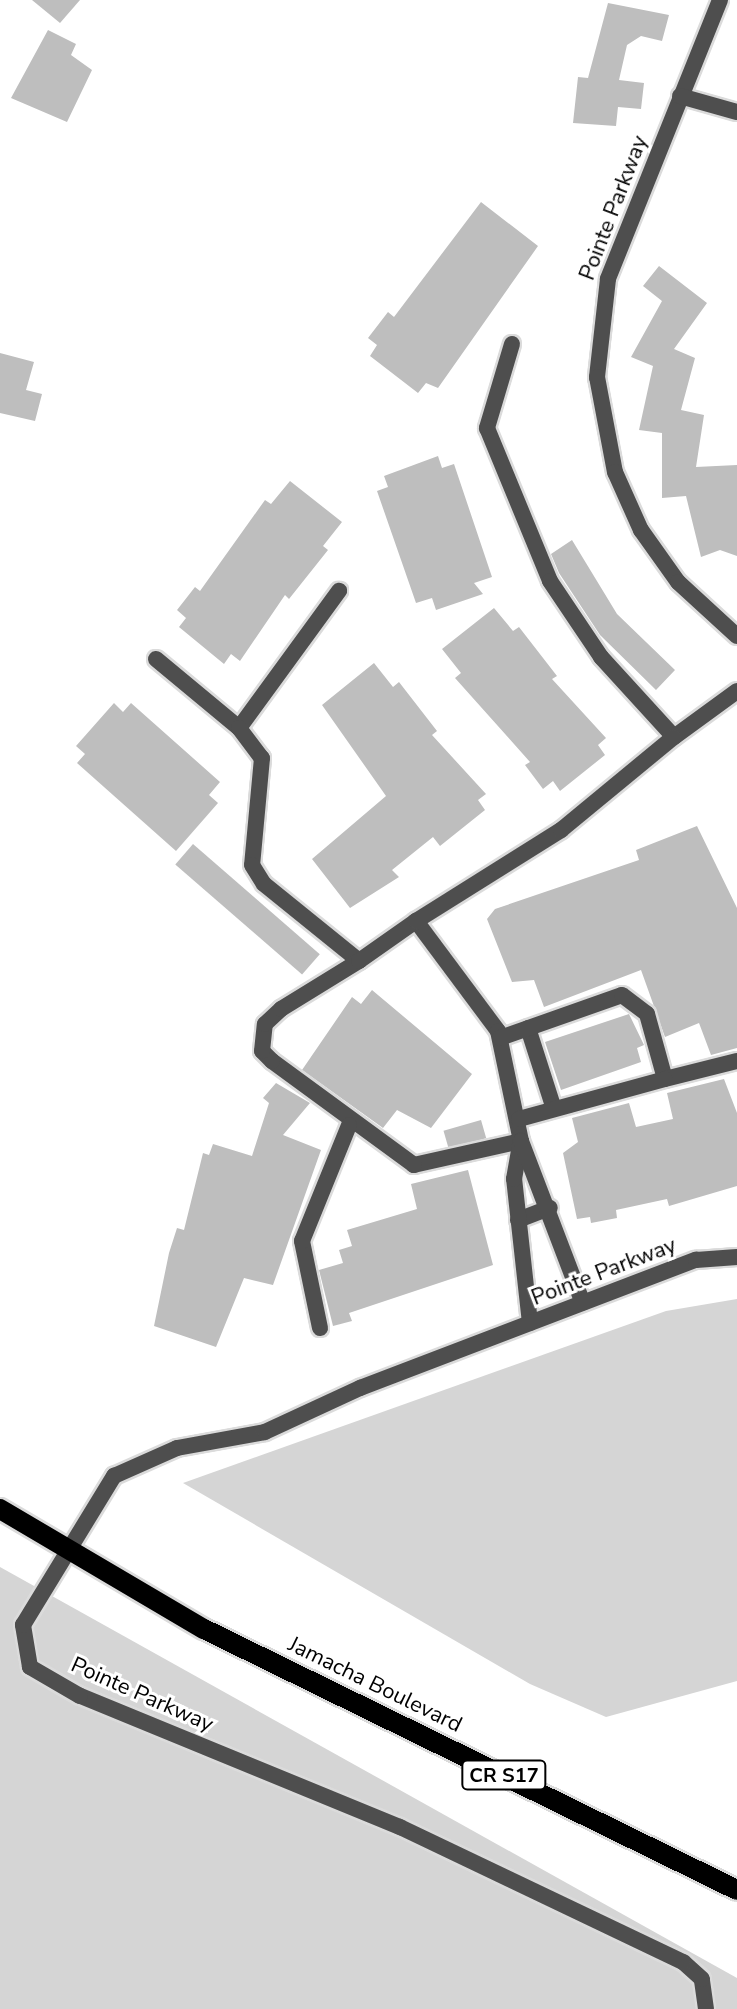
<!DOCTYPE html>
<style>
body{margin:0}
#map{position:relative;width:737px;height:2009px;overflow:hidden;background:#fff;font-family:"Nunito Sans",sans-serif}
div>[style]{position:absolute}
.green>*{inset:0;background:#d5d5d5}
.building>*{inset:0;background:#bebebe;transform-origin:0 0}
.roads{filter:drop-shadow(2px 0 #dbdbdb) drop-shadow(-2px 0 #dbdbdb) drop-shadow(0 2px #dbdbdb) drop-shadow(0 -2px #dbdbdb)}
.minor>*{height:16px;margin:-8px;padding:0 8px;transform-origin:8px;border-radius:8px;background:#4e4e4e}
.tertiary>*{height:16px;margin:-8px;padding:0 8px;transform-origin:8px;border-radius:8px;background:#4e4e4e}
.primary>*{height:20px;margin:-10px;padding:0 10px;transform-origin:10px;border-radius:10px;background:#000}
span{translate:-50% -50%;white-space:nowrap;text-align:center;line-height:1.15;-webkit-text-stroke:6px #fff;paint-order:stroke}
.shield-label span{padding:2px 6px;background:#fff;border:2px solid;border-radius:6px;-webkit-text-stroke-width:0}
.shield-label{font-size:20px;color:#000;font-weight:700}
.street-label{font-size:22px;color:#000}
</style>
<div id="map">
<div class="green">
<div style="clip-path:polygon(737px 1299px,737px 1681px,606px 1717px,530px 1684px,183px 1483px,666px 1311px)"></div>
<div style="clip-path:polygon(0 1567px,737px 1978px,737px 2009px,0 2009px)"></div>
</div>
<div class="building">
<div style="clip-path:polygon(32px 0,80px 0,60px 23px)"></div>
<div style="clip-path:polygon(608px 3px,669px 15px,662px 41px,641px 36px,627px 45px,619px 80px,644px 83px,641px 109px,618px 107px,616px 126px,573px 123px,578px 77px,588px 78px)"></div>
<div style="clip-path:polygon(48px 30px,76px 44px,71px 55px,92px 70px,67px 122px,11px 98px)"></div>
<div style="clip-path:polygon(481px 202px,538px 246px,438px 388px,426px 383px,418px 393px,370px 356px,377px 345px,368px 338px,388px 312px,394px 317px)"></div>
<div style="clip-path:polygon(659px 266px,707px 303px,674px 349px,695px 358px,681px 410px,704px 415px,696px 467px,737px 465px,737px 556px,720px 550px,701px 557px,686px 496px,662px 498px,662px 433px,639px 430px,653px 366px,631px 357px,662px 301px,643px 286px)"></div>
<div style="clip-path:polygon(0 353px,34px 362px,26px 390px,42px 394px,35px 421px,0 413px)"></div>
<div style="clip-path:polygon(438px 456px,442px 468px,454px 464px,492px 577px,474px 583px,483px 594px,436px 610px,432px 598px,416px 603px,377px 491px,388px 487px,384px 476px)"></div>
<div style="clip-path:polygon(290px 481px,342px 522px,323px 546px,328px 550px,289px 599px,285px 595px,240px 661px,231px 654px,224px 664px,179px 627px,186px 618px,177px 610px,195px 587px,200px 591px,265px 500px,271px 504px)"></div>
<div style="clip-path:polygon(572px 540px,617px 614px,675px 670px,656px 690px,600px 635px,559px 573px,551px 554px)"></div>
<div style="clip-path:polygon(494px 608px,513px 631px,519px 627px,557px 676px,552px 679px,606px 738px,598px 745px,605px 755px,560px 791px,553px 781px,543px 789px,525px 765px,530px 762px,455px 678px,461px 673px,442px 649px)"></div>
<div style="clip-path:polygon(374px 663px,393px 687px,399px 682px,437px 731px,432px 735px,486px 794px,478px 800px,485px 810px,440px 846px,433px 837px,392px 870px,399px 877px,350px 908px,312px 859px,386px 796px,322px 705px)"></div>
<div style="clip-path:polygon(114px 703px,123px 712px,131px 703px,220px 782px,209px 795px,218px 803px,176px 851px,77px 763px,85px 754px,76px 746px)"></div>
<div style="clip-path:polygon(697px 826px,737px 908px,737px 1048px,711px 1055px,699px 1023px,665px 1037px,641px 970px,544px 1007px,534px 980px,512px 982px,487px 919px,495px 909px,639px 860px,636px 850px)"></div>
<div style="left:193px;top:844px;width:168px;height:27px;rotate:41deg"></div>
<div style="clip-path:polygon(372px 990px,472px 1074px,431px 1128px,397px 1110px,383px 1128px,302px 1070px,352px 997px,361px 1004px)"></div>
<div style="clip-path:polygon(629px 1014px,644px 1045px,637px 1048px,641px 1062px,561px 1090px,545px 1042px)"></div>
<div style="clip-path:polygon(724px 1079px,737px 1113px,737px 1186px,669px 1206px,667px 1199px,616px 1210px,617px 1218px,591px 1223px,590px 1217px,577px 1219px,563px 1153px,578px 1142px,572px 1118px,629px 1103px,636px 1127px,673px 1119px,667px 1093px)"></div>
<div style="clip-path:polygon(276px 1083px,310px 1103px,283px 1135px,321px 1150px,273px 1285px,244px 1278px,216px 1347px,154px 1326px,169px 1253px,177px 1228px,184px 1230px,203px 1153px,209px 1155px,213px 1144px,252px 1156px,269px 1103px,263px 1098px)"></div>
<div style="left:481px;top:1120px;width:19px;height:39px;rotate:74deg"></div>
<div style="clip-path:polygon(468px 1170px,493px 1265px,349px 1313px,352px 1321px,333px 1326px,319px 1270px,343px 1263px,339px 1250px,352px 1246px,347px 1230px,417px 1209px,411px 1184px)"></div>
</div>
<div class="roads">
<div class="minor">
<div style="left:720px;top:0;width:301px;rotate:111.9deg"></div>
<div style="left:608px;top:279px;width:99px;rotate:96.4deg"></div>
<div style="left:597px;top:377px;width:97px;rotate:79.3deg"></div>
<div style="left:615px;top:472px;width:64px;rotate:65.9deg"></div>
<div style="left:641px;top:530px;width:64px;rotate:54.6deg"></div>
<div style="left:678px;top:582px;width:80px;rotate:42.5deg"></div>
<div style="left:680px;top:96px;width:59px;rotate:15.7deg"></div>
<div style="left:512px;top:344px;width:88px;rotate:106.6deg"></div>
<div style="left:487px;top:428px;width:165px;rotate:67.6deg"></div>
<div style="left:550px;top:581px;width:92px;rotate:56.1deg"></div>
<div style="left:601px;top:657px;width:108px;rotate:47.6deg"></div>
<div style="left:674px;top:737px;width:78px;rotate:-36.1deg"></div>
<div style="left:156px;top:659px;width:108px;rotate:39.7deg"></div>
<div style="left:239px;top:728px;width:170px;rotate:-53.9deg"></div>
<div style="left:239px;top:728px;width:38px;rotate:53deg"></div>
<div style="left:262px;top:758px;width:107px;rotate:95.3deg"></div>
<div style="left:252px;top:865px;width:22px;rotate:58deg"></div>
<div style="left:264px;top:884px;width:122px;rotate:39deg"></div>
<div style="left:416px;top:921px;width:137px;rotate:53.3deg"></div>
<div style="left:498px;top:1031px;width:112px;rotate:78.2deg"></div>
<div style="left:521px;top:1141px;width:110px;rotate:167.4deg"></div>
<div style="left:414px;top:1165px;width:176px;rotate:-143.8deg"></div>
<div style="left:272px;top:1061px;width:14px;rotate:-135deg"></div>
<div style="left:262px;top:1051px;width:27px;rotate:-84deg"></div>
<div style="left:265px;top:1024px;width:22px;rotate:-43deg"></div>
<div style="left:281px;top:1009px;width:92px;rotate:-31.6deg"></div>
<div style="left:359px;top:961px;width:70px;rotate:-35.1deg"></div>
<div style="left:416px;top:921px;width:171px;rotate:-32.1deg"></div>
<div style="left:561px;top:830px;width:146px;rotate:-39.5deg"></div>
<div style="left:528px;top:1028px;width:85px;rotate:72.2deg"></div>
<div style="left:500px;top:1038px;width:129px;rotate:-19.4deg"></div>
<div style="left:622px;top:995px;width:31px;rotate:37deg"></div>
<div style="left:647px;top:1014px;width:67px;rotate:74.5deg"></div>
<div style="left:665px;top:1079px;width:74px;rotate:-14deg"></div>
<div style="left:519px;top:1119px;width:151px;rotate:-15.3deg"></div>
<div style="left:518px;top:1220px;width:34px;rotate:-21deg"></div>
<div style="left:530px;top:1323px;width:145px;rotate:-96.3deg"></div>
<div style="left:514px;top:1179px;width:39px;rotate:-80deg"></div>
<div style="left:521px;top:1141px;width:173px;rotate:69.1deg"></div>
<div style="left:320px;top:1328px;width:89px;rotate:-101.7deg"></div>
<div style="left:302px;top:1241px;width:125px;rotate:-67.9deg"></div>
</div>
<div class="tertiary">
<div style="left:706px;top:2009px;width:30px;rotate:-98deg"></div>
<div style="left:702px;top:1979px;width:25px;rotate:-138deg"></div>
<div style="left:683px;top:1962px;width:314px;rotate:-154.5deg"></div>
<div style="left:400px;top:1827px;width:346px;rotate:-157.7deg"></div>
<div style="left:80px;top:1696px;width:58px;rotate:-149.9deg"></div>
<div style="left:30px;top:1667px;width:43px;rotate:-99.5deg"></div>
<div style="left:23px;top:1625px;width:175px;rotate:-58.6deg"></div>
<div style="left:114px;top:1476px;width:69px;rotate:-24deg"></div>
<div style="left:177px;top:1448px;width:89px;rotate:-10.3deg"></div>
<div style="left:265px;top:1432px;width:105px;rotate:-24.9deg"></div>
<div style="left:360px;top:1388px;width:360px;rotate:-20.9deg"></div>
<div style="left:696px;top:1260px;width:41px;rotate:-4.2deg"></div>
</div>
<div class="primary">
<div style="left:0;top:1509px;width:237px;rotate:30.5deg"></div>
<div style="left:204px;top:1629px;width:593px;rotate:26.09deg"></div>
</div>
</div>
<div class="shield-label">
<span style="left:504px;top:1775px">CR S17</span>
</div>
<div class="street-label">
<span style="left:614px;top:208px;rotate:-69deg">Pointe Parkway</span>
<span style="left:604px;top:1272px;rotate:-21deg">Pointe Parkway</span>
<span style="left:375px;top:1685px;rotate:26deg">Jamacha Boulevard</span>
<span style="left:142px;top:1695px;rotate:24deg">Pointe Parkway</span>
</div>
</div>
